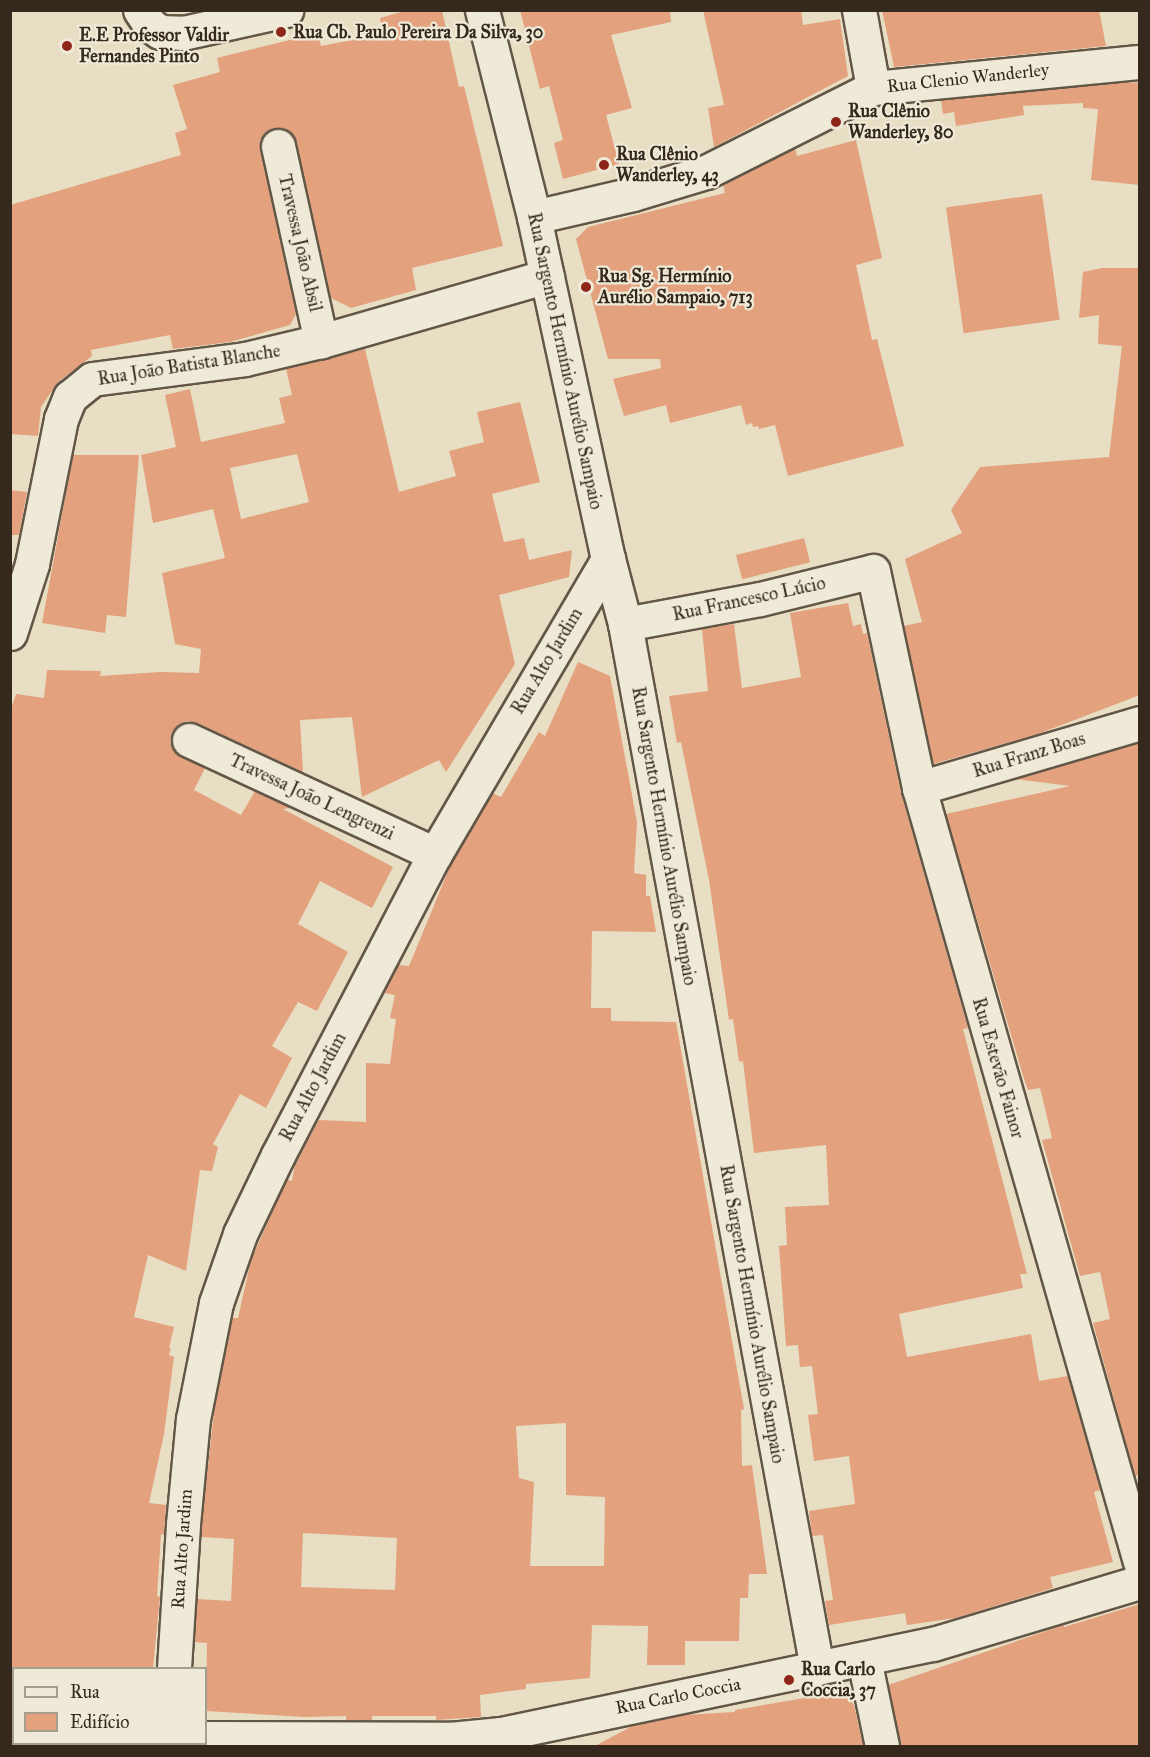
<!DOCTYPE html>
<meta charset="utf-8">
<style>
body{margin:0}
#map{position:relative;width:1150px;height:1757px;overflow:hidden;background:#e7dec3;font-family:"IM FELL Great Primer",serif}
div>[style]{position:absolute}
.building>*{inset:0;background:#e3a17e;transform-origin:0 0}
.roads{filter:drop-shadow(2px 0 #625647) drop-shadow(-2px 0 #625647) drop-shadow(0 2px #625647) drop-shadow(0 -2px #625647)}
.minor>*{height:33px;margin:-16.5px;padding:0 16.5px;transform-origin:16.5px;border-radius:16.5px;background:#efead8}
.dots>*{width:16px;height:16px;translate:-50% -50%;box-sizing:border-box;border:3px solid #efead8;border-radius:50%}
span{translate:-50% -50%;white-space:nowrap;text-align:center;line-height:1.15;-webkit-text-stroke:4.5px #efead8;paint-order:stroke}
.poi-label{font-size:18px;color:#35291e;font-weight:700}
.left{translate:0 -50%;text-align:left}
.street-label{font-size:18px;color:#35291e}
.frame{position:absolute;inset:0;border:12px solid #35291e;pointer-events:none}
.legend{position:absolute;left:12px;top:1667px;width:195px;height:78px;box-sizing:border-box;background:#efead8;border:2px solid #a59d8e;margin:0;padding:8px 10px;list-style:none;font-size:18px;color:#35291e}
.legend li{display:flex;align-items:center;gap:12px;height:30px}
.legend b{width:30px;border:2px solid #a59d8e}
</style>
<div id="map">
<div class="building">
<div style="clip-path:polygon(408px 10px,442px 10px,459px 87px,464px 86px,503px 246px,412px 268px,416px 290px,351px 308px,331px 298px,296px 141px,291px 133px,284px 128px,273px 128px,266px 132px,260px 140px,260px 149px,296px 314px,290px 325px,230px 342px,173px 349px,170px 335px,91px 350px,92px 356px,58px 382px,41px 407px,38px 436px,10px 434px,10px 205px,181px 155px,175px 133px,187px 129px,173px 85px,220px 72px,217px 58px,318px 33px,321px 46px,383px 34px,380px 18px)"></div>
<div style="clip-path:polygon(520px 10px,670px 10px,671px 22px,611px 35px,632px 108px,606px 115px,619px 164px,563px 179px,554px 143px,563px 140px,549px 86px,540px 89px)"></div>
<div style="clip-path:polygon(703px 10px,801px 10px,803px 25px,840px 19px,848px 76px,714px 147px,708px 108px,724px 105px)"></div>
<div style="clip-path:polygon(882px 10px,1099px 10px,1106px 46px,894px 67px)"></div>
<div style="clip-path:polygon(1125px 82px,1140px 83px,1140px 185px,1091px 180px,1098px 109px,1083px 108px,1083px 103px,1023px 106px,1024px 115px,956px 126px,954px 112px,943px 114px,941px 100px)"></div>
<div style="clip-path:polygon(856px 140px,882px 258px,856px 265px,872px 340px,877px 339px,904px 446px,788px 476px,775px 425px,759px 429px,758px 426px,753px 427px,752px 423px,746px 425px,741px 405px,670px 423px,666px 405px,624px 416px,613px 379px,661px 368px,660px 359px,608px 359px,576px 239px,588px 227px,725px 193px,723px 185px,795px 148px,797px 156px)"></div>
<div style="left:1042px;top:194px;width:127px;height:97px;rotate:82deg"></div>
<div style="clip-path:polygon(1102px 268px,1140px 268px,1140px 695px,1038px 734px,933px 764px,904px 626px,922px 622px,905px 559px,962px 533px,951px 510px,980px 467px,1109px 457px,1122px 346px,1098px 344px,1099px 315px,1079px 318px,1083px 272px)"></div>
<div style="clip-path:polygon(evenodd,365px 349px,399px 492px,456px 476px,449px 451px,484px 442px,477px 412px,520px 402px,540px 482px,492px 494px,504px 542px,524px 538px,529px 560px,572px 550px,569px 577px,499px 595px,515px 664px,446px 772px,439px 760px,362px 797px,352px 717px,300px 720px,303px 772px,197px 723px,187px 721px,179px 724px,172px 732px,170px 741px,174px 751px,205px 768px,194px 790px,241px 815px,255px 791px,291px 808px,283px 809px,393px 867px,372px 908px,320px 881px,298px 924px,348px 952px,317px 1011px,298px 1002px,272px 1046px,292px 1058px,266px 1108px,240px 1094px,213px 1144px,218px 1147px,212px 1171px,200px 1170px,186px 1271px,148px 1255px,134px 1317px,174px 1327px,169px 1348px,171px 1348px,169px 1355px,174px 1357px,164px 1434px,149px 1503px,166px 1505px,164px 1535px,161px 1534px,157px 1596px,160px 1597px,153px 1668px,10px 1668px,10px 712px,16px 694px,44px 698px,47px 670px,101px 671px,100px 676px,160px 672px,199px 673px,201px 649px,175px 644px,162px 573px,225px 558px,213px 509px,153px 523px,141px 455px,176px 447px,165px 395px,190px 389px,201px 442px,285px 423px,279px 398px,292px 395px,286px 369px,365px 349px,297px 454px,309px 502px,241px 519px,230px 468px,297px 454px)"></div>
<div style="clip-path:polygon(73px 455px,139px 455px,126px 617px,107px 615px,105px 633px,42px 623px)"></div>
<div style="clip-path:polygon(10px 490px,27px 492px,19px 535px,10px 535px)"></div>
<div style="left:804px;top:538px;width:25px;height:70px;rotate:76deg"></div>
<div style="clip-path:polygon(848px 603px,853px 626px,861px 624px,863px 634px,867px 633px,901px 793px,968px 1028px,963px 1029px,1027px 1274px,1020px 1274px,1023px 1288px,899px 1314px,907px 1357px,1031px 1334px,1039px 1381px,1068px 1376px,1100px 1490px,1094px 1492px,1113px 1562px,1050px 1577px,1053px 1588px,956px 1618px,907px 1625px,905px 1613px,829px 1625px,825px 1601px,833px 1600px,823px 1535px,812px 1536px,809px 1511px,855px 1504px,849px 1456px,814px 1461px,808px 1415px,818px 1414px,812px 1366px,800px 1367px,798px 1345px,786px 1346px,779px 1246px,787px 1245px,785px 1207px,829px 1205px,826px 1145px,754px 1153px,743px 1061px,739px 1062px,733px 1019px,729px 1020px,709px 880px,681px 742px,677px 743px,669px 696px,708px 691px,702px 629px,734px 624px,742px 688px,801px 677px,790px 613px)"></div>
<div style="clip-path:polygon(evenodd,578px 662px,610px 676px,637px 822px,634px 873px,646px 875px,646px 896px,650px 896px,656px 932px,592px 931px,591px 1008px,611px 1008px,611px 1021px,676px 1022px,744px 1409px,741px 1410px,742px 1466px,752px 1465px,767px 1574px,749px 1574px,748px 1598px,740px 1598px,739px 1641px,685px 1641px,685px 1665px,647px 1665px,648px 1626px,592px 1625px,590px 1678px,526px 1684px,526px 1689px,480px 1695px,481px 1717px,436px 1720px,436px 1716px,372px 1716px,372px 1720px,346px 1720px,346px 1716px,304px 1717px,206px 1711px,207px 1643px,194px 1642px,197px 1599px,231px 1601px,234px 1539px,201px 1537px,203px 1510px,215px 1404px,232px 1318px,238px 1318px,251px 1260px,280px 1195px,287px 1180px,292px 1181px,295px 1165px,319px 1120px,366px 1122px,366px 1063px,390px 1064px,396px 1019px,390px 1018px,395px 995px,384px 993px,398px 965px,409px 966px,451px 864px,492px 793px,501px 797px,539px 732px,545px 736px,578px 662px,566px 1423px,566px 1495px,605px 1497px,604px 1566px,530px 1566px,534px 1482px,519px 1478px,516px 1426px,566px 1423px,578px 662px,303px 1533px,397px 1538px,395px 1590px,301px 1587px,303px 1533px)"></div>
<div style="clip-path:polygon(1140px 743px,1140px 1474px,1135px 1476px,1093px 1323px,1110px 1319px,1100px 1272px,1080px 1276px,1042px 1140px,1052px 1138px,1040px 1088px,1028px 1090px,1024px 1079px,946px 814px,1070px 786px,1016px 779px)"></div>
<div style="clip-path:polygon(1140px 1604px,1140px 1746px,900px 1746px,888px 1685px,1064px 1625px,1064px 1627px)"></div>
<div style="clip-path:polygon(843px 1692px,854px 1705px,863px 1746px,595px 1746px,634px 1725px,683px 1715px,735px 1712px,735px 1710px,816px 1696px,817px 1699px)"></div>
</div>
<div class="roads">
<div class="minor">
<div style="left:140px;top:10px;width:18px;rotate:56deg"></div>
<div style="left:150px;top:25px;width:12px;rotate:35deg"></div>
<div style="left:160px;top:32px;width:23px;rotate:2deg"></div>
<div style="left:183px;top:33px;width:106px;rotate:-12.6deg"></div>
<div style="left:482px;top:10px;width:213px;rotate:75.9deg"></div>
<div style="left:534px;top:217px;width:350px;rotate:77.8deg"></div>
<div style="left:608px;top:559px;width:67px;rotate:75.3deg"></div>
<div style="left:625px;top:624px;width:1062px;rotate:79.58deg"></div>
<div style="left:859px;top:10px;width:79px;rotate:79.8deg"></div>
<div style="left:278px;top:146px;width:200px;rotate:77.6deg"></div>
<div style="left:534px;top:217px;width:102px;rotate:-13.1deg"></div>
<div style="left:633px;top:194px;width:76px;rotate:-16.8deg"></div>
<div style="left:706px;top:172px;width:187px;rotate:-26.7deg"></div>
<div style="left:873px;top:88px;width:268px;rotate:-5.6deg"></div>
<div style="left:625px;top:624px;width:137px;rotate:-10.5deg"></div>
<div style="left:760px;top:599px;width:116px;rotate:-13.9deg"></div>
<div style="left:873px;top:571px;width:222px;rotate:78deg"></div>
<div style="left:919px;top:788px;width:805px;rotate:74.06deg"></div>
<div style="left:10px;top:633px;width:72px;rotate:-72.3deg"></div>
<div style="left:32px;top:564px;width:148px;rotate:-78.7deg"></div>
<div style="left:61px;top:419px;width:24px;rotate:-68deg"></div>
<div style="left:70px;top:397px;width:28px;rotate:-39deg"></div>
<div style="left:92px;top:379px;width:154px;rotate:-7.4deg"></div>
<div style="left:245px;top:359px;width:78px;rotate:-13.3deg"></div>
<div style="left:321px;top:341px;width:235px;rotate:-16deg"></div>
<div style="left:189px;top:740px;width:271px;rotate:24.9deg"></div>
<div style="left:919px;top:788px;width:230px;rotate:-16.4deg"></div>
<div style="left:864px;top:1659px;width:89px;rotate:78.3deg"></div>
<div style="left:174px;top:1668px;width:144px;rotate:-86.4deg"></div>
<div style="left:183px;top:1524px;width:105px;rotate:-84.6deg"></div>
<div style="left:193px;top:1419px;width:118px;rotate:-78.8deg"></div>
<div style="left:216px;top:1303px;width:73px;rotate:-70.8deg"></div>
<div style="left:240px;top:1234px;width:88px;rotate:-64.3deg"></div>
<div style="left:278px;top:1155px;width:339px;rotate:-62.5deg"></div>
<div style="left:435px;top:854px;width:342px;rotate:-59.6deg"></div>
<div style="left:10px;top:1736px;width:4px"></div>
<div style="left:206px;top:1738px;width:244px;rotate:0.2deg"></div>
<div style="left:450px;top:1739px;width:51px;rotate:-5.6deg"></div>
<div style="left:501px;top:1734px;width:441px;rotate:-11.8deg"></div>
<div style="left:933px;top:1644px;width:216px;rotate:-16.7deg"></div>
<div style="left:115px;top:1746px;width:2px;rotate:-90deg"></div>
</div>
</div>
<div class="dots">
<div style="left:281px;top:32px;background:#8f2418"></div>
<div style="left:67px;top:46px;background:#8f2418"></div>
<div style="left:836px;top:122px;background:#8f2418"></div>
<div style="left:604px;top:165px;background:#8f2418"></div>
<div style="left:586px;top:287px;background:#8f2418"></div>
<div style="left:789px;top:1680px;background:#8f2418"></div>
</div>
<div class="poi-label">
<span class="left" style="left:293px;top:32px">Rua Cb. Paulo Pereira Da Silva, 30</span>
<span class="left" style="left:79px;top:46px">E.E Professor Valdir<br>Fernandes Pinto</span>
<span class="left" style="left:848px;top:122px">Rua Clênio<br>Wanderley, 80</span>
<span class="left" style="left:616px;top:165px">Rua Clênio<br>Wanderley, 43</span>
<span class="left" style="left:598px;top:287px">Rua Sg. Hermínio<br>Aurélio Sampaio, 713</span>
<span class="left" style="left:801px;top:1680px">Rua Carlo<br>Coccia, 37</span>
</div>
<div class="street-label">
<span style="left:968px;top:78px;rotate:-6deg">Rua Clenio Wanderley</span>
<span style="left:300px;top:243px;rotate:77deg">Travessa João Absil</span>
<span style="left:565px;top:361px;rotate:78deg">Rua Sargento Hermínio Aurélio Sampaio</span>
<span style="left:189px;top:365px;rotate:-9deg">Rua João Batista Blanche</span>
<span style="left:749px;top:599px;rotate:-12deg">Rua Francesco Lúcio</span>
<span style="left:547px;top:661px;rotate:-59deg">Rua Alto Jardim</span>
<span style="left:1029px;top:755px;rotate:-17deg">Rua Franz Boas</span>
<span style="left:312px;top:797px;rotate:25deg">Travessa João Lengrenzi</span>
<span style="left:664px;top:836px;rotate:80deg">Rua Sargento Hermínio Aurélio Sampaio</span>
<span style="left:998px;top:1068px;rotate:74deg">Rua Estevão Fainor</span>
<span style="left:313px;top:1087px;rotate:-62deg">Rua Alto Jardim</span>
<span style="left:752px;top:1314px;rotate:80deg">Rua Sargento Hermínio Aurélio Sampaio</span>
<span style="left:182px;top:1549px;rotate:-86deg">Rua Alto Jardim</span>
<span style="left:678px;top:1696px;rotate:-11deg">Rua Carlo Coccia</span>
</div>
<div class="frame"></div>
<ul class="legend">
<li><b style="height:8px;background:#efead8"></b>Rua</li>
<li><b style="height:16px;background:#e3a17e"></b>Edifício</li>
</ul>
</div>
